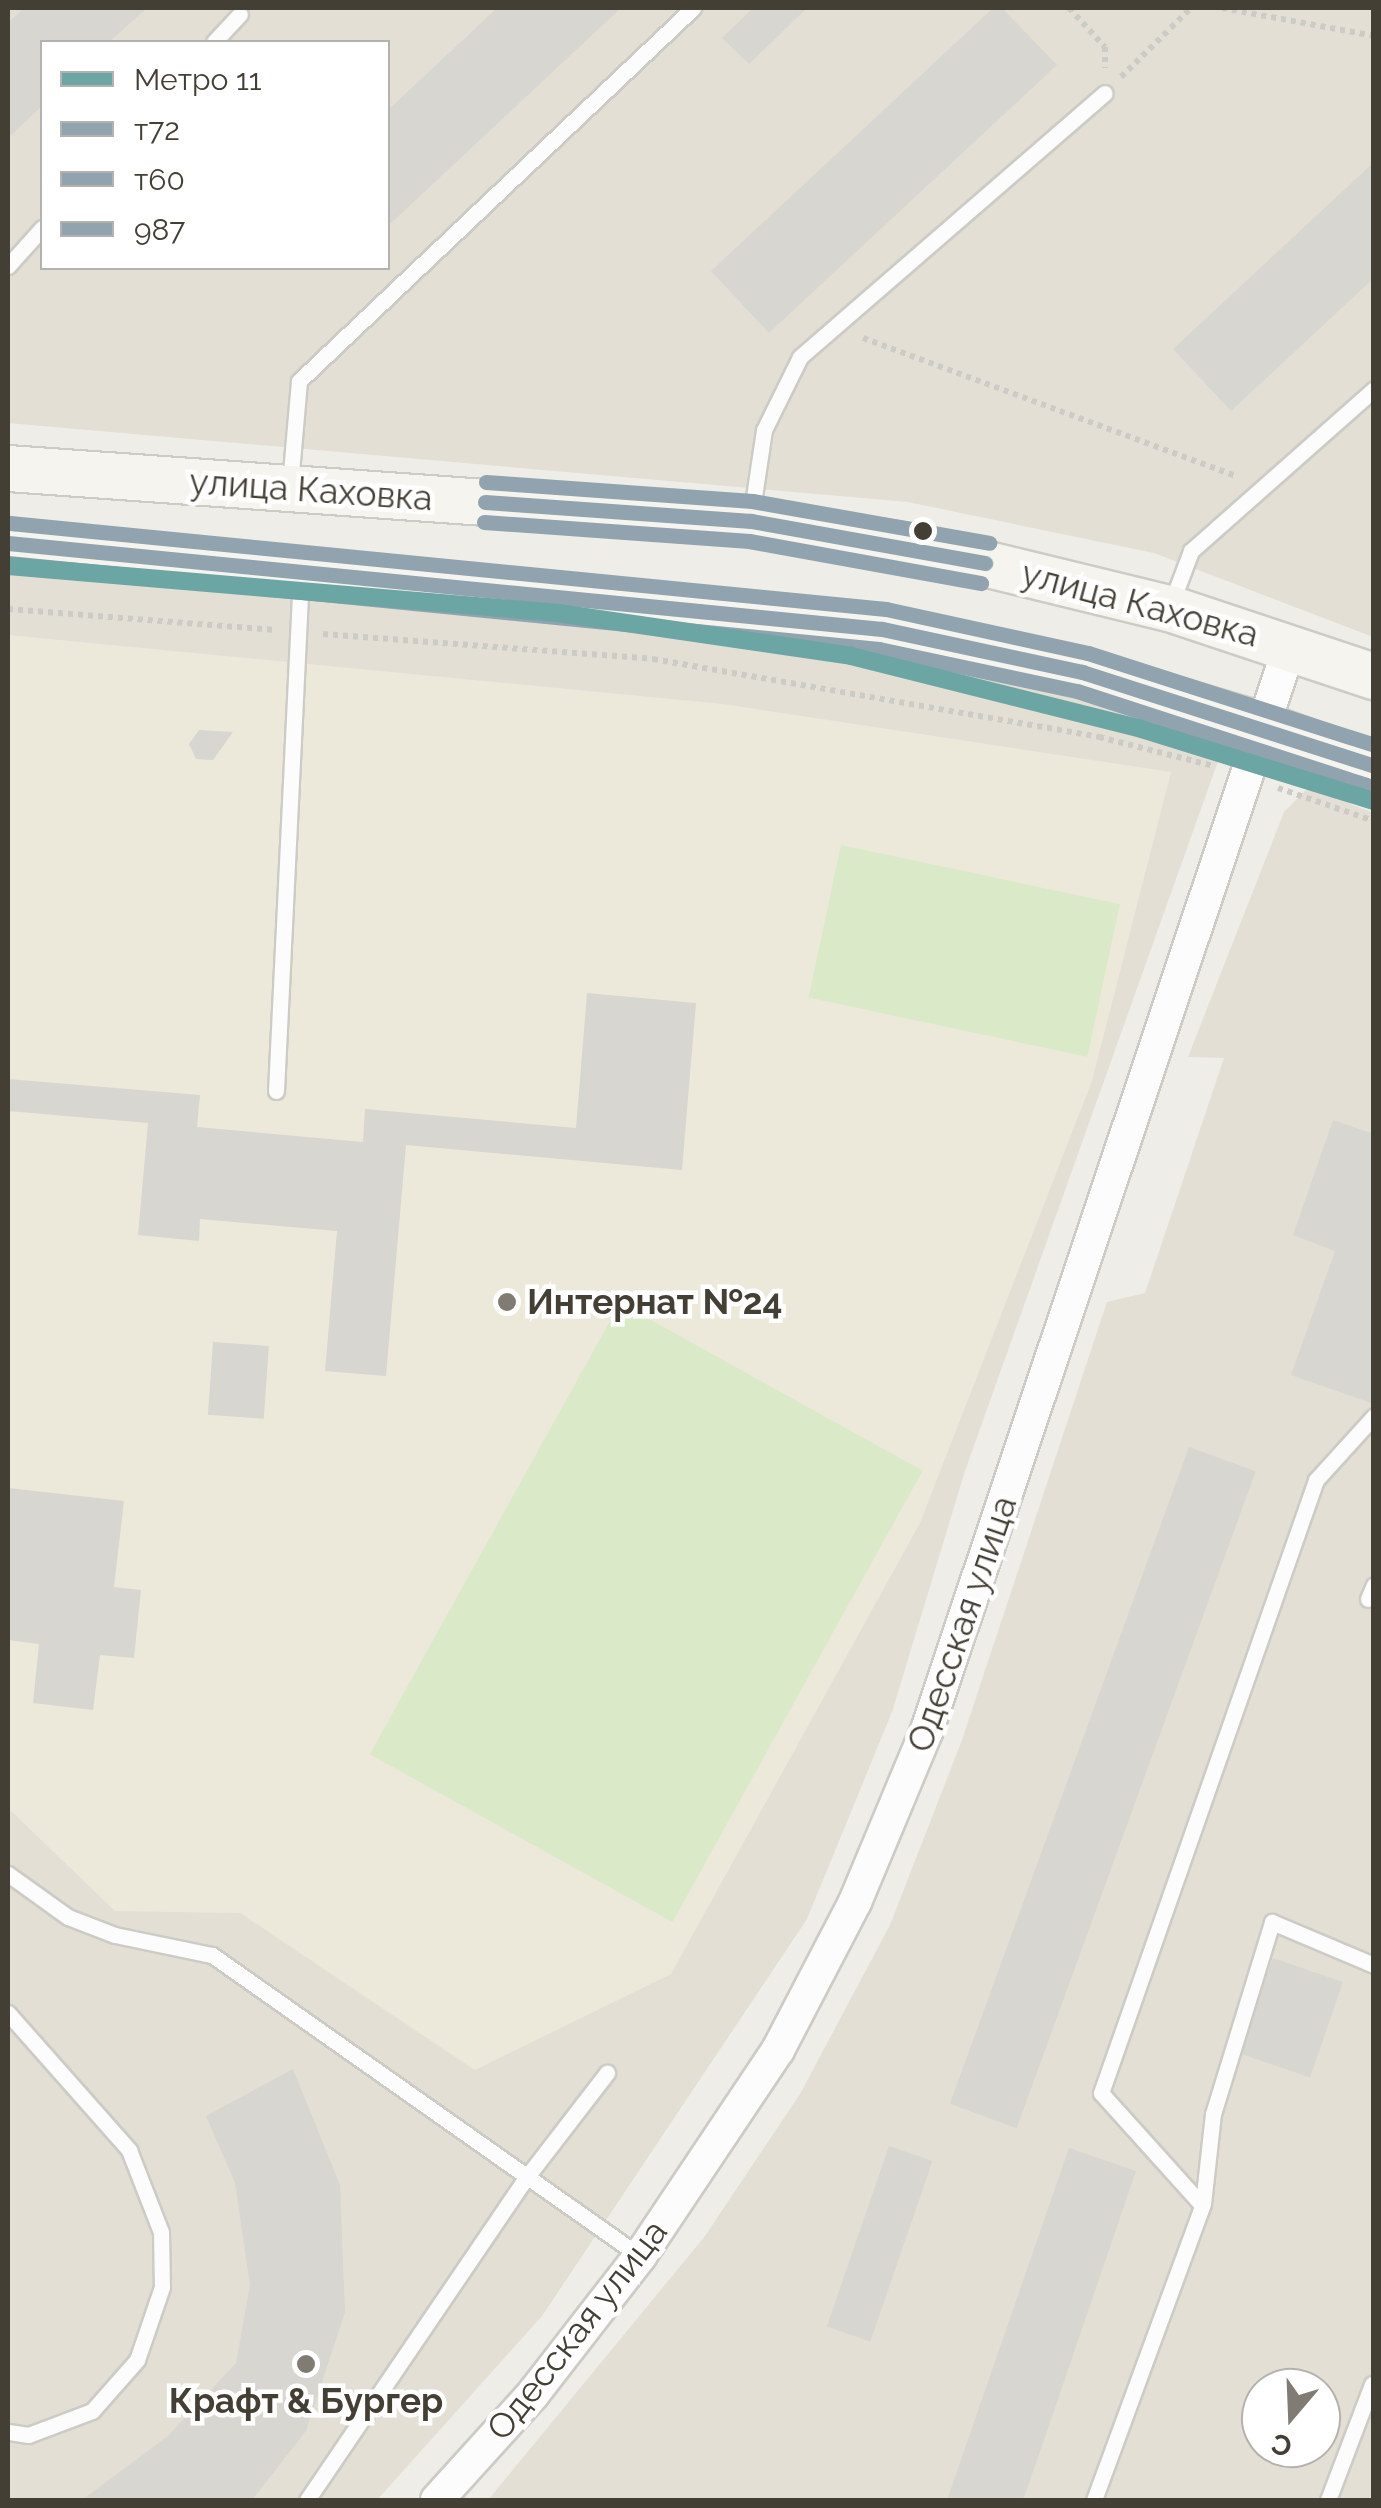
<!DOCTYPE html>
<meta charset="utf-8">
<style>
body{margin:0}
#map{position:relative;width:1381px;height:2508px;overflow:hidden;background:#eeede8;font-family:Raleway,sans-serif}
div>[style]{position:absolute}
.residential>*{inset:0;background:#e3dfd5}
.education>*{inset:0;background:#ece9da}
.green>*{inset:0;background:#dae9c8;transform-origin:0 0}
.building>*{inset:0;background:#d8d6d0;transform-origin:0 0}
.path>*{height:6px;margin-top:-3px;transform-origin:0;background:repeating-linear-gradient(90deg,#cdcbc6 0 5px,transparent 0 10px)}
.roads{filter:drop-shadow(2px 0 #cccbc5) drop-shadow(-2px 0 #cccbc5) drop-shadow(0 2px #cccbc5) drop-shadow(0 -2px #cccbc5)}
.lane>*{height:15px;margin:-7.5px;padding:0 7.5px;transform-origin:7.5px;border-radius:7.5px;background:#fcfcfc}
.street>*{height:32px;margin:-16px;padding:0 16px;transform-origin:16px;border-radius:16px;background:#fcfcfc}
.secondary>*{height:45px;margin:-22.5px;padding:0 22.5px;transform-origin:22.5px;border-radius:22.5px;background:#f6f4ee}
.bus-1>*{height:15px;margin:-7.5px;padding:0 7.5px;transform-origin:7.5px;border-radius:7.5px;background:#90a3ae}
.bus-2>*{height:15px;margin:-7.5px;padding:0 7.5px;transform-origin:7.5px;border-radius:7.5px;background:#90a3ae}
.bus-3>*{height:15px;margin:-7.5px;padding:0 7.5px;transform-origin:7.5px;border-radius:7.5px;background:#90a3ae}
.metro-1>*{height:18px;margin:-9px;padding:0 9px;transform-origin:9px;border-radius:9px;background:#6ba5a4}
.dots>*{width:28px;height:28px;translate:-50% -50%;box-sizing:border-box;border:5px solid #fff;border-radius:50%}
span{translate:-50% -50%;white-space:nowrap;text-align:center;line-height:1.15;-webkit-text-stroke:9px #fff;paint-order:stroke}
.street-label{font-size:35px;color:#443f34}
.poi-label{font-size:35px;color:#443f34;font-weight:700}
.left{translate:0 -50%;text-align:left}
.frame{position:absolute;inset:0;border:10px solid #443f34;pointer-events:none}
.legend{position:absolute;left:40px;top:40px;width:350px;height:230px;box-sizing:border-box;background:#fff;border:2px solid #b4b2ae;margin:0;padding:12px 18px;list-style:none;font-size:30px;color:#443f34}
.legend li{display:flex;align-items:center;gap:20px;height:50px}
.legend b{width:50px;border:2px solid #b4b2ae}
.north{position:absolute;left:1241px;top:2368px;width:100px;height:100px;box-sizing:border-box;background:#fff;border:2px solid #b4b2ae;border-radius:50%;rotate:199deg;font-size:28px;font-weight:700;line-height:40px;text-align:center;color:#443f34}
.north::after{content:'';display:block;margin:auto;width:35px;height:45px;background:#807c73;clip-path:polygon(50% 0,100% 100%,50% 72%,0 100%)}
</style>
<div id="map">
<div class="residential">
<div style="clip-path:polygon(evenodd,8px 8px,1373px 8px,1373px 637px,1154px 553px,908px 502px,8px 423px,8px 8px,42px 42px,388px 42px,388px 268px,42px 268px,42px 42px)"></div>
<div style="clip-path:polygon(8px 569px,816px 637px,1201px 721px,1222px 750px,965px 1471px,892px 1712px,807px 1919px,542px 2316px,377px 2500px,8px 2500px)"></div>
<div style="clip-path:polygon(evenodd,1309px 787px,1373px 813px,1373px 2500px,488px 2500px,705px 2236px,800px 2094px,890px 1925px,962px 1740px,1107px 1302px,1145px 1293px,1224px 1058px,1188px 1057px,1284px 812px,1309px 787px,1261px 2388px,1321px 2388px,1321px 2448px,1261px 2448px,1261px 2388px)"></div>
</div>
<div class="education">
<div style="clip-path:polygon(8px 635px,723px 704px,1171px 772px,1092px 1081px,920px 1523px,671px 1974px,475px 2070px,240px 1913px,115px 1911px,8px 1808px)"></div>
</div>
<div class="green">
<div style="left:841px;top:845px;width:285px;height:156px;rotate:12deg"></div>
<div style="left:620px;top:1303px;width:346px;height:516px;rotate:29deg"></div>
</div>
<div class="building">
<div style="clip-path:polygon(24px 8px,147px 8px,109px 42px,42px 42px,42px 106px,8px 138px,8px 23px)"></div>
<div style="clip-path:polygon(497px 8px,621px 8px,388px 226px,388px 110px)"></div>
<div style="clip-path:polygon(753px 8px,807px 8px,749px 64px,722px 38px)"></div>
<div style="clip-path:polygon(993px 8px,1002px 8px,1057px 65px,769px 333px,711px 271px)"></div>
<div style="clip-path:polygon(1374px 162px,1374px 278px,1231px 411px,1173px 349px)"></div>
<div style="clip-path:polygon(199px 730px,233px 732px,213px 760px,196px 759px,189px 744px)"></div>
<div style="clip-path:polygon(587px 993px,696px 1003px,682px 1170px,406px 1145px,386px 1376px,325px 1371px,337px 1231px,200px 1219px,199px 1241px,138px 1235px,148px 1123px,8px 1111px,8px 1079px,200px 1095px,197px 1127px,363px 1142px,365px 1109px,576px 1128px)"></div>
<div style="clip-path:polygon(1333px 1120px,1374px 1134px,1374px 1404px,1291px 1375px,1335px 1251px,1293px 1235px)"></div>
<div style="left:213px;top:1342px;width:56px;height:73px;rotate:4deg"></div>
<div style="left:1189px;top:1447px;width:71px;height:699px;rotate:20deg"></div>
<div style="clip-path:polygon(8px 1488px,124px 1501px,114px 1587px,141px 1590px,134px 1658px,100px 1655px,93px 1710px,33px 1703px,39px 1644px,8px 1640px)"></div>
<div style="left:1273px;top:1958px;width:74px;height:101px;rotate:19deg"></div>
<div style="clip-path:polygon(293px 2069px,340px 2185px,345px 2312px,306px 2431px,252px 2500px,82px 2500px,168px 2436px,236px 2363px,250px 2285px,235px 2183px,206px 2116px)"></div>
<div style="left:889px;top:2146px;width:46px;height:191px;rotate:19deg"></div>
<div style="clip-path:polygon(1069px 2148px,1136px 2171px,1043px 2443px,1023px 2500px,947px 2500px)"></div>
</div>
<div class="path">
<div style="left:1069px;top:8px;width:53px;rotate:47.3deg"></div>
<div style="left:1105px;top:47px;width:21px;rotate:90deg"></div>
<div style="left:1222px;top:8px;width:155px;rotate:10.4deg"></div>
<div style="left:1121px;top:77px;width:98px;rotate:-44.6deg"></div>
<div style="left:863px;top:338px;width:398px;rotate:20.3deg"></div>
<div style="left:8px;top:609px;width:268px;rotate:4.5deg"></div>
<div style="left:323px;top:634px;width:331px;rotate:4.3deg"></div>
<div style="left:653px;top:659px;width:453px;rotate:9.9deg"></div>
<div style="left:1099px;top:737px;width:119px;rotate:14.2deg"></div>
<div style="left:1278px;top:788px;width:102px;rotate:19deg"></div>
</div>
<div class="roads">
<div class="lane">
<div style="left:214px;top:42px;width:38px;rotate:-47deg"></div>
<div style="left:8px;top:266px;width:51px;rotate:-48.2deg"></div>
<div style="left:290px;top:484px;width:103px;rotate:-85deg"></div>
<div style="left:299px;top:381px;width:543px;rotate:-43.43deg"></div>
<div style="left:751px;top:517px;width:88px;rotate:-81.5deg"></div>
<div style="left:764px;top:430px;width:81px;rotate:-63.7deg"></div>
<div style="left:800px;top:357px;width:403px;rotate:-40.9deg"></div>
<div style="left:1171px;top:604px;width:57px;rotate:-69.3deg"></div>
<div style="left:1191px;top:551px;width:244px;rotate:-41.5deg"></div>
<div style="left:276px;top:1091px;width:518px;rotate:-87.23deg"></div>
<div style="left:1368px;top:1599px;width:15px;rotate:-67deg"></div>
<div style="left:8px;top:1874px;width:74px;rotate:35.6deg"></div>
<div style="left:68px;top:1917px;width:50px;rotate:21deg"></div>
<div style="left:115px;top:1935px;width:99px;rotate:11.7deg"></div>
<div style="left:212px;top:1955px;width:523px;rotate:35.12deg"></div>
<div style="left:8px;top:2013px;width:183px;rotate:48.5deg"></div>
<div style="left:129px;top:2150px;width:88px;rotate:68.7deg"></div>
<div style="left:161px;top:2232px;width:55px;rotate:89deg"></div>
<div style="left:162px;top:2287px;width:77px;rotate:108.9deg"></div>
<div style="left:137px;top:2360px;width:68px;rotate:131.4deg"></div>
<div style="left:92px;top:2411px;width:68px;rotate:159.4deg"></div>
<div style="left:28px;top:2435px;width:20px;rotate:-171deg"></div>
<div style="left:1201px;top:2204px;width:149px;rotate:-132deg"></div>
<div style="left:1101px;top:2093px;width:650px;rotate:-70.67deg"></div>
<div style="left:1316px;top:1480px;width:86px;rotate:-47.8deg"></div>
<div style="left:307px;top:2500px;width:389px;rotate:-55.8deg"></div>
<div style="left:526px;top:2178px;width:133px;rotate:-52.4deg"></div>
<div style="left:1094px;top:2500px;width:315px;rotate:-69.8deg"></div>
<div style="left:1203px;top:2204px;width:91px;rotate:-83.7deg"></div>
<div style="left:1213px;top:2114px;width:201px;rotate:-72.9deg"></div>
<div style="left:1272px;top:1922px;width:111px;rotate:22.9deg"></div>
<div style="left:1328px;top:2500px;width:124px;rotate:-69.2deg"></div>
</div>
<div class="street">
<div style="left:437px;top:2500px;width:143px;rotate:-47.8deg"></div>
<div style="left:533px;top:2394px;width:175px;rotate:-52.2deg"></div>
<div style="left:640px;top:2256px;width:248px;rotate:-56.2deg"></div>
<div style="left:778px;top:2050px;width:167px;rotate:-62.5deg"></div>
<div style="left:855px;top:1902px;width:186px;rotate:-67.3deg"></div>
<div style="left:927px;top:1730px;width:1143px;rotate:-71.49deg"></div>
</div>
<div class="secondary">
<div style="left:8px;top:468px;width:745px;rotate:4.08deg"></div>
<div style="left:751px;top:521px;width:173px;rotate:9deg"></div>
<div style="left:922px;top:548px;width:254px;rotate:13.7deg"></div>
<div style="left:1169px;top:608px;width:216px;rotate:18.4deg"></div>
<div style="left:8px;top:543px;width:878px;rotate:5.62deg"></div>
<div style="left:882px;top:629px;width:205px;rotate:12.1deg"></div>
<div style="left:1082px;top:672px;width:190px;rotate:16.5deg"></div>
<div style="left:1264px;top:726px;width:117px;rotate:20deg"></div>
</div>
</div>
<div class="bus-1">
<div style="left:485px;top:502px;width:267px;rotate:4.1deg"></div>
<div style="left:751px;top:521px;width:238px;rotate:10.2deg"></div>
<div style="left:8px;top:543px;width:878px;rotate:5.62deg"></div>
<div style="left:882px;top:629px;width:205px;rotate:12.1deg"></div>
<div style="left:1082px;top:672px;width:307px;rotate:17.8deg"></div>
</div>
<div class="bus-2">
<div style="left:484px;top:522px;width:266px;rotate:4.1deg"></div>
<div style="left:749px;top:541px;width:236px;rotate:10.3deg"></div>
<div style="left:8px;top:563px;width:875px;rotate:5.64deg"></div>
<div style="left:879px;top:649px;width:202px;rotate:12deg"></div>
<div style="left:1077px;top:691px;width:305px;rotate:18deg"></div>
</div>
<div class="bus-3">
<div style="left:486px;top:482px;width:267px;rotate:4.1deg"></div>
<div style="left:752px;top:501px;width:241px;rotate:10deg"></div>
<div style="left:10px;top:523px;width:880px;rotate:5.61deg"></div>
<div style="left:886px;top:609px;width:207px;rotate:12.3deg"></div>
<div style="left:1088px;top:653px;width:300px;rotate:17.8deg"></div>
</div>
<div class="metro-1">
<div style="left:8px;top:566px;width:552px;rotate:4.88deg"></div>
<div style="left:558px;top:613px;width:296px;rotate:8.3deg"></div>
<div style="left:851px;top:656px;width:299px;rotate:14.1deg"></div>
<div style="left:1141px;top:729px;width:244px;rotate:17.2deg"></div>
</div>
<div class="dots">
<div style="left:923px;top:531px;background:#443f34"></div>
<div style="left:507px;top:1302px;background:#807c73"></div>
<div style="left:306px;top:2364px;background:#807c73"></div>
</div>
<div class="street-label">
<span style="left:311px;top:490px;rotate:4deg">улица Каховка</span>
<span style="left:1140px;top:604px;rotate:15deg">улица Каховка</span>
<span style="left:962px;top:1624px;rotate:-71deg">Одесская улица</span>
<span style="left:577px;top:2330px;rotate:-52deg">Одесская улица</span>
</div>
<div class="poi-label">
<span class="left" style="left:527px;top:1302px">Интернат №24</span>
<span style="left:306px;top:2401px">Крафт &amp; Бургер</span>
</div>
<div class="frame"></div>
<ul class="legend">
<li><b style="height:12px;background:#6ba5a4"></b>Метро 11</li>
<li><b style="height:12px;background:#90a3ae"></b>т72</li>
<li><b style="height:12px;background:#90a3ae"></b>т60</li>
<li><b style="height:12px;background:#90a3ae"></b>987</li>
</ul>
<div class="north">С</div>
</div>
